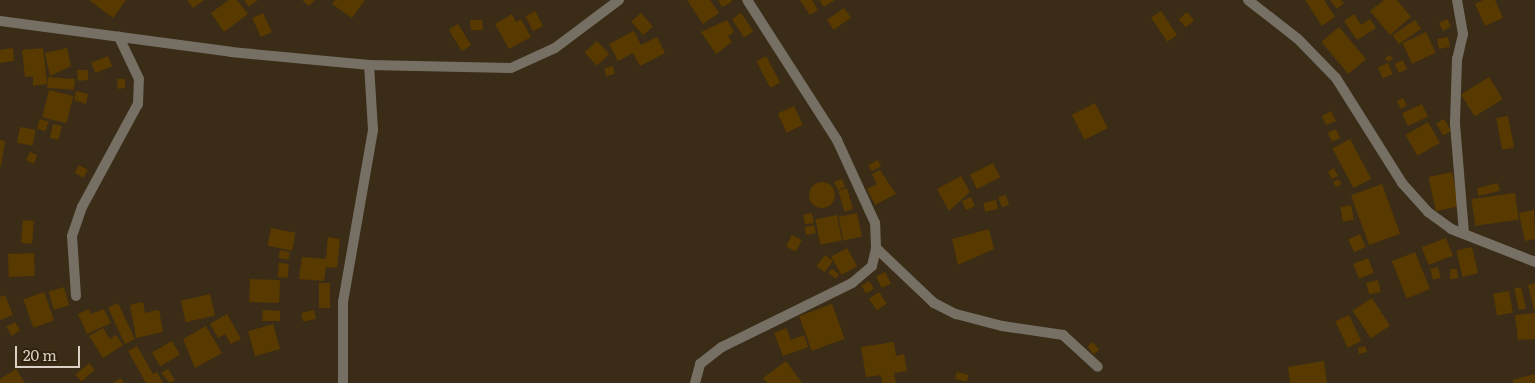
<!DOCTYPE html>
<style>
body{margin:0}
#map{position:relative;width:1535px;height:383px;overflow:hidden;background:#3a2c16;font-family:Literata,serif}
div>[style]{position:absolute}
.building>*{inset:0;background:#583a00;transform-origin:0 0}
.round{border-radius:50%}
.street>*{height:10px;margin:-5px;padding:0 5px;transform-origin:5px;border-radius:5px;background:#766f64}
span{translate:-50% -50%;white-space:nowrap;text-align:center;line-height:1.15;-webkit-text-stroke:5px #30220c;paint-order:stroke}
.scale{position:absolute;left:15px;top:346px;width:65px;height:22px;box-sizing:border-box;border:2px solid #dad0c3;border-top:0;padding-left:6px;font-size:15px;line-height:18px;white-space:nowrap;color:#dad0c3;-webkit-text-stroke:4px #30220c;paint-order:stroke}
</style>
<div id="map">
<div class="building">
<div style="clip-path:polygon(89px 0,126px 0,113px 18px)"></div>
<div style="clip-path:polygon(187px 0,204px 0,193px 8px)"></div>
<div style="clip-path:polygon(229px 0,237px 0,248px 14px,224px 32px,211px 13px)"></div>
<div style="clip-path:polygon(244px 0,258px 0,249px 7px)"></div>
<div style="clip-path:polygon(302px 0,315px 0,309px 6px)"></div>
<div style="clip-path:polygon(335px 0,365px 0,352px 18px,332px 4px)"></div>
<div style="clip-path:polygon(687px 0,710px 0,719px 13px,703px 24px)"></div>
<div style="clip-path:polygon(718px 0,731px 0,732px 2px,722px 7px)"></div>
<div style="clip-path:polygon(800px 0,812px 0,818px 10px,810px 15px)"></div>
<div style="clip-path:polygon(819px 0,835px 0,824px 7px)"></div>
<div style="clip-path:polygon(1305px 0,1324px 0,1335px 17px,1322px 26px)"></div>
<div style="clip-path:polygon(1330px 0,1341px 0,1344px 3px,1337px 9px)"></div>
<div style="clip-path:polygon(1384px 0,1397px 0,1411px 17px,1390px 35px,1370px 11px)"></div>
<div style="clip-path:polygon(1483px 0,1495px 0,1503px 18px,1485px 26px,1475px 4px)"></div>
<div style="left:844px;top:8px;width:12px;height:21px;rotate:55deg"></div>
<div style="left:535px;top:11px;width:17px;height:11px;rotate:62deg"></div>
<div style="left:1161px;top:11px;width:29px;height:12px;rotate:56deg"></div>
<div style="left:1187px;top:12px;width:11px;height:11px;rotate:49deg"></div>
<div style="left:263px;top:13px;width:21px;height:12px;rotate:65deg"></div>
<div style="left:641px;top:13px;width:18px;height:13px;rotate:49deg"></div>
<div style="left:741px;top:13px;width:22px;height:11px;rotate:56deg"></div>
<div style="clip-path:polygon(512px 14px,516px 22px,521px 19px,531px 37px,509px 49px,495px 24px)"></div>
<div style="clip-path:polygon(1354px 14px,1361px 25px,1370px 19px,1376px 28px,1357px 40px,1344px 21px)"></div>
<div style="clip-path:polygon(1447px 19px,1451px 26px,1443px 31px,1439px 23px)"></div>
<div style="clip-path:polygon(470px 20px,482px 20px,483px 30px,471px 30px)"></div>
<div style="clip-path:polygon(727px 20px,734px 32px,728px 36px,732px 42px,716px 54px,701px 32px)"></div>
<div style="left:1415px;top:20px;width:11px;height:27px;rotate:56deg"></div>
<div style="left:458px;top:24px;width:25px;height:11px;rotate:58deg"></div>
<div style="left:1339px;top:27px;width:42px;height:23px;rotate:50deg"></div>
<div style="clip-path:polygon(634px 31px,641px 45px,657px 37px,665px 53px,640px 66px,633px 53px,618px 61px,609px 44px)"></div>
<div style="left:1426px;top:32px;width:23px;height:26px;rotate:65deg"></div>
<div style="left:1448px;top:37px;width:10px;height:11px;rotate:79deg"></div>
<div style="left:597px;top:41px;width:18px;height:17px;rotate:47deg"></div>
<div style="clip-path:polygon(13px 48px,14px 61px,0 63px,0 50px)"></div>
<div style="clip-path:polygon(43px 48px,47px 84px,33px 86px,33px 76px,25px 77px,22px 50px)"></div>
<div style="clip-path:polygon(67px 48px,71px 66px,50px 76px,45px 53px)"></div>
<div style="clip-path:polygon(1390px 55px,1393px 59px,1388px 62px,1385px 58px)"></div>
<div style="left:108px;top:56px;width:11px;height:18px;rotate:68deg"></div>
<div style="left:766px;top:56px;width:30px;height:11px;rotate:62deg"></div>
<div style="left:1403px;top:60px;width:10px;height:9px;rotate:66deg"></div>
<div style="left:1388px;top:63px;width:12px;height:11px;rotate:66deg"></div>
<div style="left:613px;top:66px;width:8px;height:9px;rotate:76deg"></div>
<div style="clip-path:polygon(77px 70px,88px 70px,88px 80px,78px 81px)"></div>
<div style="left:48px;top:77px;width:27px;height:11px;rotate:4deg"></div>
<div style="left:1489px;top:77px;width:26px;height:33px;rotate:58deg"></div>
<div style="clip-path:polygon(117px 79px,125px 79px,125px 88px,118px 89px)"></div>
<div style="left:49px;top:90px;width:25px;height:28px;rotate:14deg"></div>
<div style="clip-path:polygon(76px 91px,88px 94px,86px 104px,74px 100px)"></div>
<div style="clip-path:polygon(1403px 98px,1407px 105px,1401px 109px,1397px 101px)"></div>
<div style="left:1095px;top:103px;width:28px;height:26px;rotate:63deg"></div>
<div style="left:1422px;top:104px;width:14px;height:22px;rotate:65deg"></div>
<div style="left:794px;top:106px;width:21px;height:18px;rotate:65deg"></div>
<div style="clip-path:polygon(1331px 111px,1336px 121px,1326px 125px,1322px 116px)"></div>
<div style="left:1508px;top:116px;width:32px;height:12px;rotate:79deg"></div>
<div style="left:40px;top:119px;width:9px;height:10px;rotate:18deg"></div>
<div style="left:1444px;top:119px;width:14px;height:9px;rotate:60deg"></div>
<div style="left:1428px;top:122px;width:24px;height:26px;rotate:60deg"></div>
<div style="left:53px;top:124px;width:9px;height:14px;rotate:13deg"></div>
<div style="left:20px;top:127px;width:16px;height:16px;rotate:11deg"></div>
<div style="left:1336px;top:129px;width:10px;height:9px;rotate:66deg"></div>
<div style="left:1350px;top:139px;width:45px;height:20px;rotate:62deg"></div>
<div style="clip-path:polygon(0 140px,5px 141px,1px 166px,0 166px)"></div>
<div style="clip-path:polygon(30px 152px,37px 155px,34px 164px,26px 160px)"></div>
<div style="left:878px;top:160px;width:7px;height:11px;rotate:63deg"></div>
<div style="left:993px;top:163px;width:16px;height:26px;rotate:63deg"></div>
<div style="left:79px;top:165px;width:10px;height:9px;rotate:29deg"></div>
<div style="clip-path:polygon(1334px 168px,1338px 176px,1332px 179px,1328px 172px)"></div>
<div style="clip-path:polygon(880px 170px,896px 194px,875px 205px,867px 189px,877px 184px,872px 174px)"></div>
<div style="left:1452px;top:172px;width:35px;height:24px;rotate:78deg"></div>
<div style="clip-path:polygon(961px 176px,970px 192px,949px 211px,937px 189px)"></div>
<div style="clip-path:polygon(842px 179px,845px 187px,838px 190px,834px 182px)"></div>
<div style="clip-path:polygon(1338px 179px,1342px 184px,1336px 187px,1333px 182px)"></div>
<div class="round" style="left:809px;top:182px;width:26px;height:26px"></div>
<div style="left:1498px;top:183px;width:8px;height:22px;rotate:76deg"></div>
<div style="left:1382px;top:184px;width:53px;height:33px;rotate:70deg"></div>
<div style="left:847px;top:188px;width:22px;height:9px;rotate:74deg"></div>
<div style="left:1515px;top:193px;width:27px;height:44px;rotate:82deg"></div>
<div style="clip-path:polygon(1006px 195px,1009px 205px,1002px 207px,998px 197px)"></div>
<div style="left:971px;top:197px;width:10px;height:10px;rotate:66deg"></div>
<div style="left:996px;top:200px;width:9px;height:13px;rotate:77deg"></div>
<div style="left:1351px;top:205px;width:15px;height:11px;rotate:79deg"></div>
<div style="clip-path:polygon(1534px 210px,1535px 239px,1525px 241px,1519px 213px)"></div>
<div style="left:812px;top:213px;width:10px;height:9px;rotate:79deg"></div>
<div style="left:857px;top:213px;width:24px;height:19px;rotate:78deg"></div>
<div style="left:837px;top:215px;width:26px;height:22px;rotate:79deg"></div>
<div style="left:23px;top:220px;width:11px;height:23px;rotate:5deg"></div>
<div style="left:814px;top:225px;width:8px;height:10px;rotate:76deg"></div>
<div style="left:271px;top:228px;width:25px;height:18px;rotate:11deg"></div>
<div style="clip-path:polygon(989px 229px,994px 249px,958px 265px,952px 239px)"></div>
<div style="left:1360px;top:234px;width:14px;height:13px;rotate:65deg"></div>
<div style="left:792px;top:235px;width:11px;height:13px;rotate:27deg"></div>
<div style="clip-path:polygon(328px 237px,340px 239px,337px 268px,326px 267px,324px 281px,299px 279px,302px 257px,326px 259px)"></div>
<div style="left:1446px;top:238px;width:19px;height:26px;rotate:69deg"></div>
<div style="left:1472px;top:247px;width:27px;height:16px;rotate:77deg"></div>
<div style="left:847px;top:248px;width:21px;height:18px;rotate:61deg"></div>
<div style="left:280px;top:250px;width:10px;height:8px;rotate:11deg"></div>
<div style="left:1415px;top:252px;width:40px;height:25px;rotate:68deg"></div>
<div style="left:34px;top:253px;width:23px;height:26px;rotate:88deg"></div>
<div style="left:825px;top:255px;width:10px;height:14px;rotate:37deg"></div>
<div style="left:1368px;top:258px;width:16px;height:16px;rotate:68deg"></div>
<div style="left:279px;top:263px;width:10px;height:14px;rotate:6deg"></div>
<div style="left:1438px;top:267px;width:11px;height:8px;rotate:75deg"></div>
<div style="clip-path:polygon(832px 269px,839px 274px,836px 279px,828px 273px)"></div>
<div style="clip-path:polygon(1450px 269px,1457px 269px,1458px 278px,1450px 279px)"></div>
<div style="left:885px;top:272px;width:13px;height:10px;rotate:63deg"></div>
<div style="left:250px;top:279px;width:30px;height:23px;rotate:2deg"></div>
<div style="left:1378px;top:280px;width:12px;height:12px;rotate:76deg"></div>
<div style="left:869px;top:281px;width:9px;height:9px;rotate:58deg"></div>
<div style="left:319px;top:283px;width:11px;height:25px"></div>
<div style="clip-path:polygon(1535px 283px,1535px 310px,1534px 310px,1528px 285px)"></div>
<div style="left:64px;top:287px;width:19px;height:16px;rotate:74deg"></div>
<div style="left:1521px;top:287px;width:22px;height:7px;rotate:77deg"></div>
<div style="left:1509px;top:291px;width:22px;height:16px;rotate:80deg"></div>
<div style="left:44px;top:292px;width:30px;height:22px;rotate:70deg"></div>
<div style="left:879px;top:292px;width:14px;height:12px;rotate:56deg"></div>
<div style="left:210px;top:294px;width:22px;height:30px;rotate:77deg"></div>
<div style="clip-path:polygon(5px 295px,13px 315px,0 320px,0 297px)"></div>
<div style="left:1372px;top:298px;width:33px;height:23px;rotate:57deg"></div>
<div style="clip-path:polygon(143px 302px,145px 313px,159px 310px,163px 332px,136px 338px,130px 305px)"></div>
<div style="left:118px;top:303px;width:40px;height:11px;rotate:65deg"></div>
<div style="left:832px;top:304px;width:37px;height:35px;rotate:70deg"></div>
<div style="clip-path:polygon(89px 309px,91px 314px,104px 309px,111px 323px,87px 334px,78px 314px)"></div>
<div style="clip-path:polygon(263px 310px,280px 311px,280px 321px,262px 321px)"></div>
<div style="left:314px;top:310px;width:9px;height:13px;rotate:77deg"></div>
<div style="clip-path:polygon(1535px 313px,1535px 339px,1518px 340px,1515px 315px)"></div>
<div style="clip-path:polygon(227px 314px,241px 339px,231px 344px,225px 334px,218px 338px,210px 324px)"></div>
<div style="left:1349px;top:315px;width:29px;height:15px;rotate:65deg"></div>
<div style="clip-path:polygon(15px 322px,20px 330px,12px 336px,6px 327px)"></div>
<div style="left:273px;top:324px;width:26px;height:26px;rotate:74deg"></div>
<div style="clip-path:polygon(206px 326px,222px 353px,195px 368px,183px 339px)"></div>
<div style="clip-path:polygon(103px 328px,110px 339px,116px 335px,123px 345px,103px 358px,89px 336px)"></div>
<div style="clip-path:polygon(786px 328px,791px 340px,804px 335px,808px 347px,783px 356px,774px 333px)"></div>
<div style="left:172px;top:341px;width:16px;height:23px;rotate:60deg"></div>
<div style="clip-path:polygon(894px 342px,896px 356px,904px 354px,907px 371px,894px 373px,896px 383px,882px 383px,881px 375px,866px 377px,861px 347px)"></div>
<div style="left:1093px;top:342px;width:10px;height:7px;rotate:53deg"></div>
<div style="clip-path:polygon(137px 346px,153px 374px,157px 372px,163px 383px,146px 383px,128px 351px)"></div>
<div style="clip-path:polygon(1365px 346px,1367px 352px,1359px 354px,1358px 348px)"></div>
<div style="clip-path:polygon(786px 361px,802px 383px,767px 383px,763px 378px)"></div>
<div style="clip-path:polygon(1324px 361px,1327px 383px,1290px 383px,1288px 367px)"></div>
<div style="left:89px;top:363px;width:9px;height:18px;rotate:49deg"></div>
<div style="clip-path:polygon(16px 369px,25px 383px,0 383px,0 379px)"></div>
<div style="clip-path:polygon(168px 369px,175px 380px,170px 383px,161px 373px)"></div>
<div style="left:957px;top:372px;width:12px;height:7px;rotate:14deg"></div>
<div style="clip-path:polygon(1535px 374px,1535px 383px,1513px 383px,1513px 380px)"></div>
<div style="clip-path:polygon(121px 378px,124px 383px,113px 383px)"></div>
</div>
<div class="street">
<div style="left:1248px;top:0;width:63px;rotate:38deg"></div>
<div style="left:1298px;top:39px;width:54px;rotate:45.7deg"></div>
<div style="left:1336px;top:78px;width:124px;rotate:57.8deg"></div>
<div style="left:1402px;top:183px;width:39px;rotate:48deg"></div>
<div style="left:1428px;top:212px;width:29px;rotate:36deg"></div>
<div style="left:1451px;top:229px;width:90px;rotate:21.4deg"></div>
<div style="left:1457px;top:0;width:35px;rotate:80deg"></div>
<div style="left:1463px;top:34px;width:26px;rotate:103deg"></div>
<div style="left:1457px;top:59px;width:65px;rotate:91.8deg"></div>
<div style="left:1455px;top:124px;width:110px;rotate:85.3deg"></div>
<div style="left:0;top:21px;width:233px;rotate:7.6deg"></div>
<div style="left:231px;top:52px;width:139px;rotate:5.4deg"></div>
<div style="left:369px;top:65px;width:142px;rotate:1.2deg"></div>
<div style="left:511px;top:68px;width:48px;rotate:-24.4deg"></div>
<div style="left:555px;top:48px;width:80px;rotate:-36.9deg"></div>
<div style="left:876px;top:248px;width:80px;rotate:43.5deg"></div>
<div style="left:934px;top:303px;width:25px;rotate:27deg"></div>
<div style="left:956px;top:314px;width:48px;rotate:14.6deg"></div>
<div style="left:1002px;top:326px;width:62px;rotate:8.4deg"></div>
<div style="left:1063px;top:335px;width:47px;rotate:42.4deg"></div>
<div style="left:76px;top:296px;width:60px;rotate:-93.8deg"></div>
<div style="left:72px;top:236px;width:31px;rotate:-71deg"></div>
<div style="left:82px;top:207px;width:117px;rotate:-61.5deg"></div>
<div style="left:138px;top:104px;width:25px;rotate:-88deg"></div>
<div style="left:139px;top:79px;width:47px;rotate:-115.5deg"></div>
<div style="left:343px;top:383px;width:81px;rotate:-90deg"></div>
<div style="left:343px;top:302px;width:175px;rotate:-80.1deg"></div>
<div style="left:373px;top:130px;width:65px;rotate:-93.5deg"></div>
<div style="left:695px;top:383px;width:20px;rotate:-75deg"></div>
<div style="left:700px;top:364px;width:28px;rotate:-38deg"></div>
<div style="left:722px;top:347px;width:145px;rotate:-26.2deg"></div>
<div style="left:852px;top:283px;width:26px;rotate:-40deg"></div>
<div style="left:872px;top:266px;width:18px;rotate:-77deg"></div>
<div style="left:876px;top:248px;width:25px;rotate:-92deg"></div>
<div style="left:875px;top:223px;width:91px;rotate:-114.6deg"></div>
<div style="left:837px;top:140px;width:166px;rotate:-122.7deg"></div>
</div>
<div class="scale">20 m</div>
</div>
